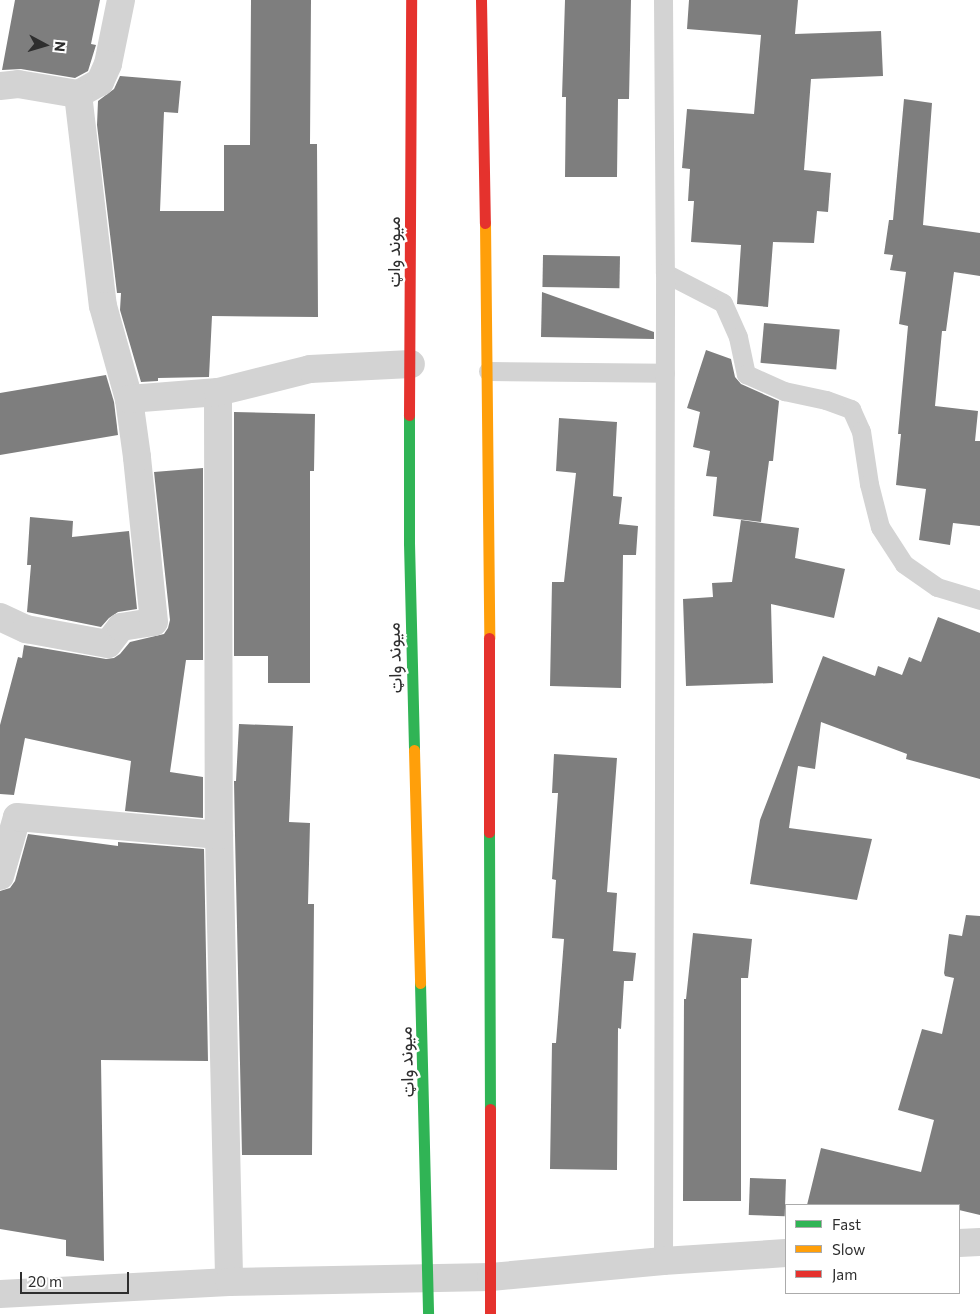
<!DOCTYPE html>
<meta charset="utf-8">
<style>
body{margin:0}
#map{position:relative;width:980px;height:1314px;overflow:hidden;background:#fff;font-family:Commissioner,Vazirmatn,sans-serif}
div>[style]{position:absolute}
.building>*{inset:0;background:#7e7e7e;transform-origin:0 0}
.lane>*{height:19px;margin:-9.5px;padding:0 9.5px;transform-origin:9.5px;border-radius:9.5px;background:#d3d3d3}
.street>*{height:28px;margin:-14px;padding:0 14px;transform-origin:14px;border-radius:14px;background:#d3d3d3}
.fast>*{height:11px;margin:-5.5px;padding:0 5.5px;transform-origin:5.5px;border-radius:5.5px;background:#30b455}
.slow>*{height:11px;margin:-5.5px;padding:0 5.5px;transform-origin:5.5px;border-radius:5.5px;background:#ff9f0a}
.jam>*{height:11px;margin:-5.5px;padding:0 5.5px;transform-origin:5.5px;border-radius:5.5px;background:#e5322d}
span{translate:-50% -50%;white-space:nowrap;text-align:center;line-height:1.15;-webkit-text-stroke:5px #fff;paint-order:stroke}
.street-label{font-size:18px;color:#2e2e2e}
.legend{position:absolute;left:785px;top:1204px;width:175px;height:90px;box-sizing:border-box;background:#fff;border:1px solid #ababab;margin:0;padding:6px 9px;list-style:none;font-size:15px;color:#2e2e2e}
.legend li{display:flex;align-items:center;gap:10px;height:25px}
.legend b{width:25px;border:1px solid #ababab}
.north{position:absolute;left:20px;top:20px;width:50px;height:50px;-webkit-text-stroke:4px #fff;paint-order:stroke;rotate:96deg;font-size:14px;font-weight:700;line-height:20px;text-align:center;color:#2e2e2e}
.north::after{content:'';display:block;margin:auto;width:18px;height:22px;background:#2e2e2e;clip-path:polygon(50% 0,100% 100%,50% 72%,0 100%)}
.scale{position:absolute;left:20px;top:1272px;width:109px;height:22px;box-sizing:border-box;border:2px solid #2e2e2e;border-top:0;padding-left:6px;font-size:15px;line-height:18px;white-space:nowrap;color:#2e2e2e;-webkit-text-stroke:4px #fff;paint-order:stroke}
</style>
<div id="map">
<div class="building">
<div style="clip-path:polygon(15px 0,100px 0,91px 44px,96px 45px,88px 71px,75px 78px,21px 69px,2px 70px)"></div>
<div style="clip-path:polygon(251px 0,311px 0,310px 144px,317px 144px,318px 317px,212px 316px,209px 377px,158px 378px,158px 381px,141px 382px,120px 310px,121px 293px,117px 293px,97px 125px,98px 101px,114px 89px,120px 76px,181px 81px,178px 113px,164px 112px,160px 211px,224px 211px,224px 145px,250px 145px)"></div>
<div style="clip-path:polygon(565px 0,631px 0,629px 99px,618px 99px,617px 177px,565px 177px,566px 97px,562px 97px)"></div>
<div style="clip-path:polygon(689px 0,798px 0,795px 34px,881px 31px,883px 76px,811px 79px,804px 170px,831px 173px,828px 212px,817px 211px,814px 243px,773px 242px,768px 307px,737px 304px,741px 245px,691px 242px,694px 201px,688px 201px,690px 169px,682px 168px,687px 109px,754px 114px,761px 35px,687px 29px)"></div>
<div style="clip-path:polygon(904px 99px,932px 103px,923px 225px,980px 233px,980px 276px,954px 272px,946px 331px,942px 331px,935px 406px,978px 411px,975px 441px,980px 441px,980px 526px,953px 523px,950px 545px,919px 540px,926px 489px,896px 485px,901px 434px,898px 434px,908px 326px,899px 324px,906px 272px,890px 270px,893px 255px,884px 254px,889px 220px,893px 220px)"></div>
<div style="left:543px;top:255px;width:77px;height:32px;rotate:1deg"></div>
<div style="clip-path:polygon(542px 292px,654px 332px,654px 339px,541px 337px)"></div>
<div style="left:764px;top:323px;width:76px;height:40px;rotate:5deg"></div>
<div style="clip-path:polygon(706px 350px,731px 359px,735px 377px,741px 384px,779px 401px,773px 461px,769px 461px,761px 522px,713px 516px,717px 477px,706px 476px,710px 451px,693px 447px,700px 412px,687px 408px)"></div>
<div style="clip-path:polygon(106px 375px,114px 402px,118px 435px,0 455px,0 393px)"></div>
<div style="clip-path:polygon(234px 412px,315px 414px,314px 471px,310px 471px,310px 683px,268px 683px,268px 656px,234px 656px)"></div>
<div style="clip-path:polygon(559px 418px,617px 422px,613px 496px,622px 497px,619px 524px,638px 526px,636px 555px,623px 555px,621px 688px,550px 686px,552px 582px,564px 582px,576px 473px,556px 471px)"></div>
<div style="clip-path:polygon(203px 468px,203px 660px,186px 660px,170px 772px,203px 777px,203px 818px,125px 811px,131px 761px,25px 738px,14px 795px,0 794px,0 725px,18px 657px,22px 658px,24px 645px,106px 659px,114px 658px,120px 654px,130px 642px,164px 634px,168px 628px,170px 620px,154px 472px)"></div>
<div style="clip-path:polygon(30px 517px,73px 521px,72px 537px,129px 531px,137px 609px,118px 612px,109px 618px,101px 627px,27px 612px,31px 565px,27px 565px)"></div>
<div style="clip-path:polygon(741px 520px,799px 528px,795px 558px,845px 569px,834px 618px,771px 604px,773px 683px,686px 686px,683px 599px,713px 597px,712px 583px,732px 582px)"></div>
<div style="clip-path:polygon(938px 617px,980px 633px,980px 779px,906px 759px,907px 754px,821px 722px,815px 769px,798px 766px,789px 828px,872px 839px,857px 900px,750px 884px,760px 820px,823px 656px,875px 676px,878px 666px,902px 675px,909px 657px,921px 662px)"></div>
<div style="clip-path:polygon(239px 724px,293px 726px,289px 822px,310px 823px,308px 904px,314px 904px,312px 1155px,242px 1155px,235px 835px,234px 781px,236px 781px)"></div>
<div style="clip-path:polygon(554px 754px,617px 758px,607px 892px,617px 893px,613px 951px,636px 953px,633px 981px,624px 981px,621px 1029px,618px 1028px,617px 1170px,550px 1169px,552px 1043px,556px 1043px,564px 939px,552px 938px,556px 880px,552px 879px,558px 793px,552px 793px)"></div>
<div style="clip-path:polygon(28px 834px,118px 846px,118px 842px,204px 849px,208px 1061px,101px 1060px,104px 1261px,66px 1256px,66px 1240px,0 1229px,0 891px,10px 888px,15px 881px)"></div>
<div style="clip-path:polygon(966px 915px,980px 916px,980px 1215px,959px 1210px,959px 1205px,807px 1205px,821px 1148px,921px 1172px,934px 1120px,898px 1110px,922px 1029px,942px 1034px,954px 978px,945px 976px,944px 973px,949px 934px,962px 936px)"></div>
<div style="clip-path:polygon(693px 933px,752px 939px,748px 978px,741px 978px,741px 1201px,683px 1201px,684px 999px,686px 999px)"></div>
<div style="left:750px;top:1178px;width:36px;height:37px;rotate:2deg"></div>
</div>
<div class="lane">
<div style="left:663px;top:0;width:273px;rotate:89.6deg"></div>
<div style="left:665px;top:273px;width:65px;rotate:27.3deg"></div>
<div style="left:723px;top:303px;width:37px;rotate:66deg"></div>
<div style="left:738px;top:337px;width:38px;rotate:78deg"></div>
<div style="left:746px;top:374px;width:42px;rotate:24.1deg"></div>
<div style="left:784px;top:391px;width:43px;rotate:12.1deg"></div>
<div style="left:826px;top:400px;width:27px;rotate:20deg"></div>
<div style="left:851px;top:409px;width:24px;rotate:66deg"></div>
<div style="left:861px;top:431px;width:54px;rotate:81.4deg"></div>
<div style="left:869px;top:484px;width:44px;rotate:75.7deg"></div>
<div style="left:880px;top:527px;width:44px;rotate:57deg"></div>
<div style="left:904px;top:564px;width:40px;rotate:34.9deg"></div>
<div style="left:937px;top:587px;width:45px;rotate:16.8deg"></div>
<div style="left:488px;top:371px;width:177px;rotate:0.6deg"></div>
<div style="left:663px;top:1261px;width:988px;rotate:-89.88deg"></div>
</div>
<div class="street">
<div style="left:121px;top:0;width:65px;rotate:101.5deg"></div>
<div style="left:108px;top:64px;width:20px;rotate:114deg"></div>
<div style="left:100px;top:82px;width:25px;rotate:151deg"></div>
<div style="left:78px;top:94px;width:213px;rotate:83.3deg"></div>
<div style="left:103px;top:306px;width:97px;rotate:74.4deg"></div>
<div style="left:0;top:86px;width:18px;rotate:-6deg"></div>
<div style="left:18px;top:84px;width:61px;rotate:9.5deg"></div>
<div style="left:218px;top:392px;width:443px;rotate:89.9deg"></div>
<div style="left:219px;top:835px;width:447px;rotate:88.7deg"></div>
<div style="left:0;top:617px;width:29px;rotate:25deg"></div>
<div style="left:26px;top:629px;width:83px;rotate:10.4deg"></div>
<div style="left:108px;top:644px;width:21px;rotate:-53deg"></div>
<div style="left:121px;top:627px;width:33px;rotate:-9deg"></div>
<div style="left:154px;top:622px;width:166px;rotate:-95.9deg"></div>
<div style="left:137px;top:457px;width:59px;rotate:-97.9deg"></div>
<div style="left:129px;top:399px;width:89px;rotate:-4.5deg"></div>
<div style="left:218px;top:392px;width:95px;rotate:-14deg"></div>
<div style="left:310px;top:369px;width:101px;rotate:-2.8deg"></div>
<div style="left:0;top:876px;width:61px;rotate:-73.9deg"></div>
<div style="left:17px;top:817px;width:203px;rotate:5.1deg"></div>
<div style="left:959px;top:1243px;width:21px;rotate:-3deg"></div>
<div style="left:0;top:1294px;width:229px;rotate:-3deg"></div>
<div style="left:229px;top:1282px;width:262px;rotate:-1.1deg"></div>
<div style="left:491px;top:1277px;width:173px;rotate:-5.3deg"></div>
<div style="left:663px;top:1261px;width:123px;rotate:-3.7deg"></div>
</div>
<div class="fast">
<div style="left:409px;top:415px;width:128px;rotate:90deg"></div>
<div style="left:409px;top:543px;width:207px;rotate:88.6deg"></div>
<div style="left:489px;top:832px;width:277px;rotate:89.8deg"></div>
<div style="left:420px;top:983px;width:331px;rotate:88.6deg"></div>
</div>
<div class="slow">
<div style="left:485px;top:223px;width:415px;rotate:89.4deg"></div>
<div style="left:414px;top:750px;width:233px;rotate:88.5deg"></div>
</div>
<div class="jam">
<div style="left:481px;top:0;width:223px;rotate:89deg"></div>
<div style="left:409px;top:415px;width:415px;rotate:-89.7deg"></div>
<div style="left:489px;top:638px;width:194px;rotate:90deg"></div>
<div style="left:490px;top:1109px;width:205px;rotate:90deg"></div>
</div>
<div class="street-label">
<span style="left:393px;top:252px;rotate:-90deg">میوند واټ</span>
<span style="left:394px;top:658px;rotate:-92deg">میوند واټ</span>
<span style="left:406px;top:1062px;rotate:-92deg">میوند واټ</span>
</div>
<ul class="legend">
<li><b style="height:6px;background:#30b455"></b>Fast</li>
<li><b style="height:6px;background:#ff9f0a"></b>Slow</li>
<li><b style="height:6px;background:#e5322d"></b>Jam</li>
</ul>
<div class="north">N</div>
<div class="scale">20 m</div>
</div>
